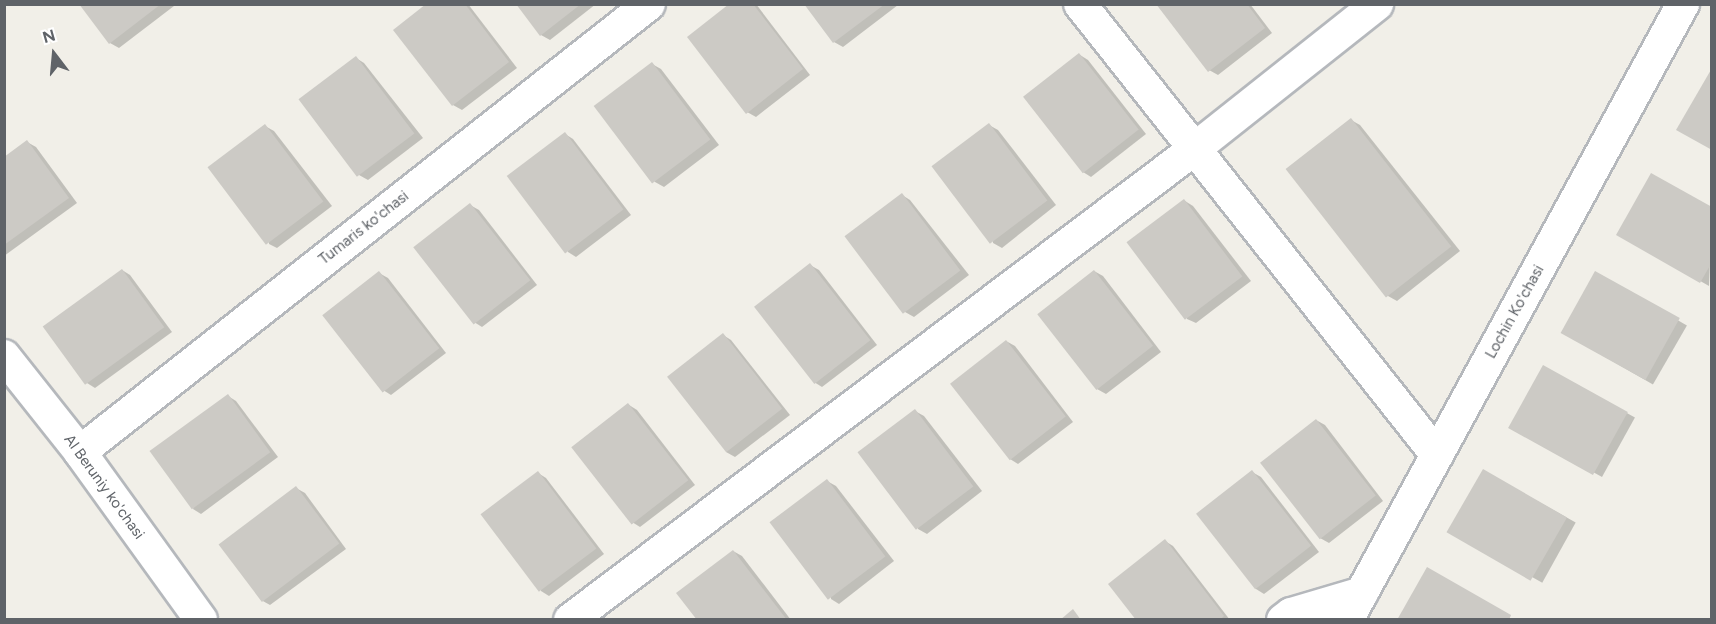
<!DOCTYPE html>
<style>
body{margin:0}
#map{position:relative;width:1716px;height:624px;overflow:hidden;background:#f1efe8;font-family:Figtree,sans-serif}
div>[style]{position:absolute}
.shadow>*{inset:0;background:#0003;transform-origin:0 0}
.building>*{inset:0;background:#cccac5;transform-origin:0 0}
.roads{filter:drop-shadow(2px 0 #b5b8bc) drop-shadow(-2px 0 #b5b8bc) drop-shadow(0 2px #b5b8bc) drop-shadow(0 -2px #b5b8bc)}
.street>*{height:32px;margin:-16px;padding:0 16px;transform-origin:16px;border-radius:16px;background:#fff}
span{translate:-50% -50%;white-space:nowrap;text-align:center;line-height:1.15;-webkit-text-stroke:4.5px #fff;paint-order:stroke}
.street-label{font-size:15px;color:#5f6368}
.frame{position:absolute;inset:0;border:6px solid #5f6368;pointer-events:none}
.north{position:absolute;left:24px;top:24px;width:60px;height:60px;-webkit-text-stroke:4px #fff;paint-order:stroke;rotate:344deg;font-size:16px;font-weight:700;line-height:24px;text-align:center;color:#5f6368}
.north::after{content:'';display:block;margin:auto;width:21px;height:27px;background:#5f6368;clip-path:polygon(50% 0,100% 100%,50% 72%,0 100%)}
</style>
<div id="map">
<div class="shadow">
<div style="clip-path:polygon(80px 4px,173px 4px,174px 6px,119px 48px,110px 43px)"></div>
<div style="clip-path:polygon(428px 4px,468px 4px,517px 68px,462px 110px,453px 105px)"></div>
<div style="clip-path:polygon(517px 4px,596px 4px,550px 40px,541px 35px)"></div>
<div style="clip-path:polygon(731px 4px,756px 4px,810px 75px,756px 117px,747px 112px)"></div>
<div style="clip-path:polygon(805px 4px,898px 4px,898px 5px,843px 47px,834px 42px)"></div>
<div style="clip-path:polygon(1158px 4px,1250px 4px,1272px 33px,1218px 75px,1209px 70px)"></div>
<div style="clip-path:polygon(1080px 55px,1088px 60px,1146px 134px,1091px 177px,1083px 172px)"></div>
<div style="clip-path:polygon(356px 58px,364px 63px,423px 138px,368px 180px,359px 175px,301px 100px)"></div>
<div style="clip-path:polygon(652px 64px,661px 69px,719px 145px,664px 187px,655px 182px,597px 107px)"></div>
<div style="clip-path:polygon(1351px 120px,1360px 125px,1460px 251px,1397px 301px,1388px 296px)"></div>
<div style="clip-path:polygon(989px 125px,998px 130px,1056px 205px,1002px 248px,993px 243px)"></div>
<div style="clip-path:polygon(265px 126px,274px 131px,332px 206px,277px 248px,269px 244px)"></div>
<div style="clip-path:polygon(565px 134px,573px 139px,631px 215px,576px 257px,568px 252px)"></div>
<div style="clip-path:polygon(27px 142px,36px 147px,77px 203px,4px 256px,4px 158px)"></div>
<div style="clip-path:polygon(902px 195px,910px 200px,969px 275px,914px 317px,905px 312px,847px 237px)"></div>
<div style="clip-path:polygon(1185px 201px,1193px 206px,1251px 281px,1196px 323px,1187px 319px)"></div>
<div style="clip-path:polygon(470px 205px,479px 210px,537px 285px,482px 327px,474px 322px)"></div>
<div style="clip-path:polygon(1712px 209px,1709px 286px,1618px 234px)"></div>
<div style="clip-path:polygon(810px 265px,819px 270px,877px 345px,822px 387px,814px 382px)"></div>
<div style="clip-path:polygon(122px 270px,130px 275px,172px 332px,95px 388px,87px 383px)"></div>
<div style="clip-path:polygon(1094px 271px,1103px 276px,1161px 352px,1106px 394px,1097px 389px)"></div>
<div style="clip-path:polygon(379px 273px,388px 278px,446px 353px,391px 395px,383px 390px)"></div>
<div style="left:1596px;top:273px;width:105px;height:68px;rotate:30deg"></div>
<div style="clip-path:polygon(723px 335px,731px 340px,790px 415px,735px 457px,726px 452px)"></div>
<div style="clip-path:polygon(1006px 341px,1015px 346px,1073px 422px,1018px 464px,1010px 459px)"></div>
<div style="left:1544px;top:367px;width:104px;height:68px;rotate:29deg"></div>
<div style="clip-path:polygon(228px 396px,236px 401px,278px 457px,201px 514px,193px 509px)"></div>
<div style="clip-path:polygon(629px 405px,637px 410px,695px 485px,640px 527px,632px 522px)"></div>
<div style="clip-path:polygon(915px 411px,924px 416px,982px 491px,927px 534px,918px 529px)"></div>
<div style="clip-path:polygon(1316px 420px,1325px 425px,1383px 501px,1329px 543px,1320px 538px,1262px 463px)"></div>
<div style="left:1483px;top:471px;width:106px;height:69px;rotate:29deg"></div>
<div style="clip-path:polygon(1252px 472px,1261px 477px,1319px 552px,1264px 594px,1256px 589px)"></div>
<div style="clip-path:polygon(538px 473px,546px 478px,604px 554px,549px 596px,541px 591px)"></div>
<div style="clip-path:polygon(827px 481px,836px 486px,894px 561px,839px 604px,831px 599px)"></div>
<div style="clip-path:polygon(296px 488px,305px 493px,346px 549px,270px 605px,261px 600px)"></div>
<div style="clip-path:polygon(1165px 541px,1173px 546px,1230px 620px,1138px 620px)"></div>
<div style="clip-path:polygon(733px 551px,742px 556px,791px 620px,699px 620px)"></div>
</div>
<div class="building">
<div style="clip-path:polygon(79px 4px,161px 4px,109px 44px)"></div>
<div style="clip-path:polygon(426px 4px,465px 4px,509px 62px,452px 106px,393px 30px)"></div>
<div style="clip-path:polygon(516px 4px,581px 4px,540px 36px)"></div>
<div style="clip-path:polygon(729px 4px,753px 4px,803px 69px,746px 114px,687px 37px)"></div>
<div style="clip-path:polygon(804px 4px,885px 4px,833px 43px)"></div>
<div style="clip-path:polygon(1156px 4px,1247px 4px,1265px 28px,1208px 72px)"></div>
<div style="left:1079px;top:53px;width:97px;height:71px;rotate:52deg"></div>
<div style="left:356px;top:56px;width:97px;height:72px;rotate:53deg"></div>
<div style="left:652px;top:62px;width:97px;height:73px;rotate:53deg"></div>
<div style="clip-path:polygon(1712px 68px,1712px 150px,1676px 130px)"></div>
<div style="left:1351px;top:118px;width:163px;height:83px;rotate:52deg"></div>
<div style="left:989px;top:123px;width:97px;height:72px;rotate:53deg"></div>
<div style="left:265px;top:124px;width:97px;height:72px;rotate:53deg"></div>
<div style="left:565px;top:132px;width:97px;height:73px;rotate:53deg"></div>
<div style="clip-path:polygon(27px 140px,69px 198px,4px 245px,4px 157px)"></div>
<div style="clip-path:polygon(1651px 173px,1712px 207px,1712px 262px,1700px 283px,1616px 235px)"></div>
<div style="left:902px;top:193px;width:97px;height:72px;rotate:53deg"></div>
<div style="left:1184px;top:199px;width:97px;height:72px;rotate:53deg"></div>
<div style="left:470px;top:203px;width:98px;height:72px;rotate:52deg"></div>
<div style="left:810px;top:263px;width:98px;height:71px;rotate:52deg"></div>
<div style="left:122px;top:269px;width:72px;height:98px;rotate:54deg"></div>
<div style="left:1094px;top:270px;width:96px;height:72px;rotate:52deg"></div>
<div style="left:379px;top:271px;width:98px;height:72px;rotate:52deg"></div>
<div style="left:1595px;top:271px;width:97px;height:71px;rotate:29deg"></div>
<div style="left:723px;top:333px;width:96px;height:71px;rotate:52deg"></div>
<div style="left:1006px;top:340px;width:97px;height:71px;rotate:52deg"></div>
<div style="left:1543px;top:365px;width:97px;height:72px;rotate:29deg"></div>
<div style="left:228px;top:394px;width:72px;height:97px;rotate:54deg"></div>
<div style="left:628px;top:403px;width:98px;height:72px;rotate:52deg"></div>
<div style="left:915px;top:409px;width:97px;height:72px;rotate:53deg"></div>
<div style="left:1316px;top:419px;width:97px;height:71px;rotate:52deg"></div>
<div style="left:1483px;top:469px;width:97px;height:73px;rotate:30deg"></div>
<div style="left:1252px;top:470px;width:96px;height:71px;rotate:52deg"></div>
<div style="left:538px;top:471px;width:97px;height:72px;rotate:53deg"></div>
<div style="left:827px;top:479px;width:97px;height:72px;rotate:53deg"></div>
<div style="left:296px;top:486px;width:72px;height:97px;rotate:53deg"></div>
<div style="clip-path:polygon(1165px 539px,1224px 616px,1220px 620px,1136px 620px,1108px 584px)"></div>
<div style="clip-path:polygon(733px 550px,787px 620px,697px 620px,676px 593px)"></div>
<div style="clip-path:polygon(1427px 567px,1511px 615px,1509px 620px,1397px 620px)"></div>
<div style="clip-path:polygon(1073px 609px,1081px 620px,1060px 620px)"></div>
</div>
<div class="roads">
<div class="street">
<div style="left:1080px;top:4px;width:575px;rotate:51.64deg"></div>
<div style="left:4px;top:356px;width:122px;rotate:51.6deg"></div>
<div style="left:80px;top:452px;width:207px;rotate:54.2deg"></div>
<div style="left:80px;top:452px;width:724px;rotate:-38.21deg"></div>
<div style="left:570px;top:620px;width:780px;rotate:-37.03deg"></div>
<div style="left:1193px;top:150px;width:235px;rotate:-38.4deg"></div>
<div style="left:1283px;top:620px;width:10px;rotate:-37deg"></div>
<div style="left:1291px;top:614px;width:74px;rotate:-16.5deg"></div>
<div style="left:1347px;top:620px;width:702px;rotate:-61.39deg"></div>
</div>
</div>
<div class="street-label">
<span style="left:364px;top:228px;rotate:-38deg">Tumaris ko'chasi</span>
<span style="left:1515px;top:312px;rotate:-61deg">Lochin Ko'chasi</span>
<span style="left:104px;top:487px;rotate:54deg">Al Beruniy ko'chasi</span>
</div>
<div class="frame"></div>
<div class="north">N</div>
</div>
